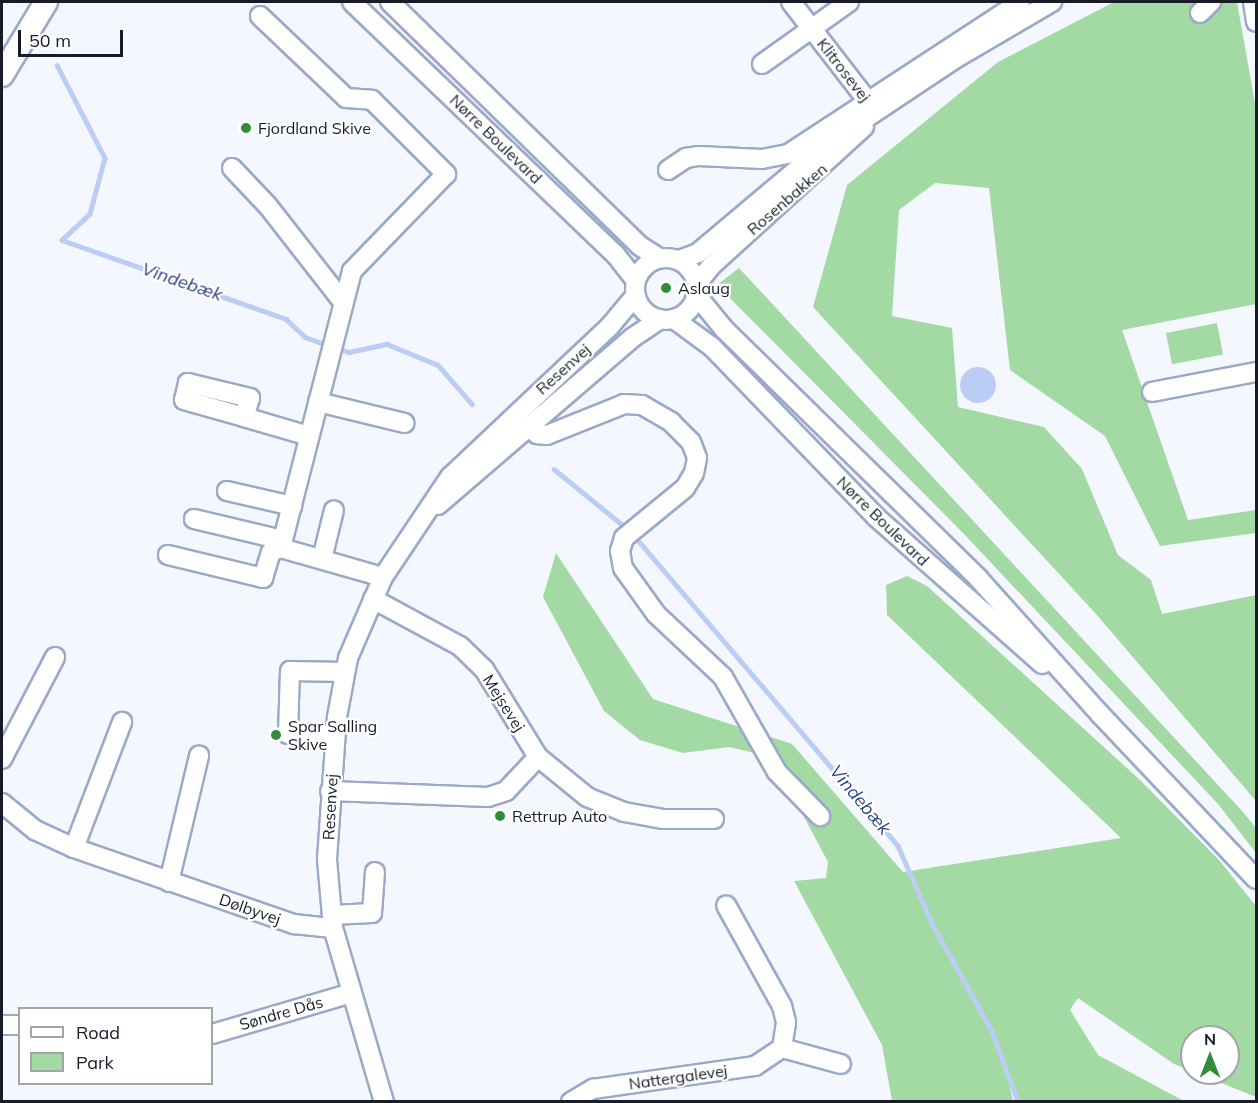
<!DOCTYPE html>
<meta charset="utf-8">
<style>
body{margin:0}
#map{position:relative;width:1258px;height:1103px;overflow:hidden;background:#f4f7fe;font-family:Mulish,sans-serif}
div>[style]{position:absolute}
.green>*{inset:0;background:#a3daa4;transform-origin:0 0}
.water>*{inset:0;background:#bccdf5}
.round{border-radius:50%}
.stream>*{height:4.5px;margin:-2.25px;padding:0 2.25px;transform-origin:2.25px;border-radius:2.25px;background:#bccdf5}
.roads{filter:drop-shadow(2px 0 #9ba9c9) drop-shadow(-2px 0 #9ba9c9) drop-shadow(0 2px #9ba9c9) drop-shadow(0 -2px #9ba9c9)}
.minor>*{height:18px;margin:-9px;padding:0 9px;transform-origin:9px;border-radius:9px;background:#fff}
.minor>.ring{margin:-9px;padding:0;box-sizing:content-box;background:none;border:18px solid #fff;border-radius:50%}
.major>*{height:22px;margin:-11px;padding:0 11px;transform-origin:11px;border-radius:11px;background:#fff}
.dots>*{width:16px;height:16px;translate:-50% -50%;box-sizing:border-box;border:3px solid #fff;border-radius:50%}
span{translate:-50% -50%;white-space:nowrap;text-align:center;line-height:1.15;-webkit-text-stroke:4.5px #fff;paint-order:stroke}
.street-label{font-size:16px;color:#171c28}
.poi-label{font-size:16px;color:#171c28}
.left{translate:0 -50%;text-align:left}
.water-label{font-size:18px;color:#2a428c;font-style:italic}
.frame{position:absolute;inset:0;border:3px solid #171c28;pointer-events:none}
.legend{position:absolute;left:18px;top:1007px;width:195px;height:78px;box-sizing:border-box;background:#fff;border:2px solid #a2a4a9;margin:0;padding:8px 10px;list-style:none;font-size:18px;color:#171c28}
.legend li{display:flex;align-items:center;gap:12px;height:30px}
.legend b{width:30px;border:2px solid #a2a4a9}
.north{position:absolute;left:1180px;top:1025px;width:60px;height:60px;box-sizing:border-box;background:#fff;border:2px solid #a2a4a9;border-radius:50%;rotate:0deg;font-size:16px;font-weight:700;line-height:24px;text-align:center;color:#171c28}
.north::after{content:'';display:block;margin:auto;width:21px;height:27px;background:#328b3b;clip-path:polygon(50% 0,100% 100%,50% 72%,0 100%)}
.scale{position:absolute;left:18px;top:30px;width:105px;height:27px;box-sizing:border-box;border:3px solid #171c28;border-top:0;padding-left:8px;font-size:18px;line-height:21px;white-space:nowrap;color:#171c28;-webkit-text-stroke:4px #fff;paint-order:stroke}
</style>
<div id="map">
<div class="green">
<div style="clip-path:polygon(1114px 2px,1237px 2px,1256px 109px,1256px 304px,1122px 330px,1188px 520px,1256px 510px,1256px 533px,1160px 546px,1105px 436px,1010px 370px,989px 188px,935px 183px,899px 210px,892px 316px,952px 328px,958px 407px,1044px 427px,1082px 469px,1118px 555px,1151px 580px,1162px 614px,1256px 595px,1256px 801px,1096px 614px,813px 307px,847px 185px,998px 62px)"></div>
<div style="clip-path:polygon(739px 268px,1243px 812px,1256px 828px,1256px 853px,1218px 804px,964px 534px,717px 285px)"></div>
<div style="left:1217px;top:323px;width:32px;height:52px;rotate:79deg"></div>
<div style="clip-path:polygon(556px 553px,653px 699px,792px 744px,903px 872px,1121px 838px,887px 615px,886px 585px,907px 576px,927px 586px,1140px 780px,1219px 860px,1256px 906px,1256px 1097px,1196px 1073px,1228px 1073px,1228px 1037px,1192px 1037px,1192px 1071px,1174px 1064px,1078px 998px,1070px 1010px,1098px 1055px,1184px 1101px,1017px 1101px,1004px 1062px,1013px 1101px,892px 1101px,882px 1045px,794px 881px,826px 878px,828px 862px,772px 757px,729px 747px,683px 753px,640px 740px,604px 711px,543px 597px)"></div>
</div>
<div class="water">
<div class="round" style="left:960px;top:367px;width:36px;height:36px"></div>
</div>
<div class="stream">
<div style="left:57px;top:65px;width:105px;rotate:62.7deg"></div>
<div style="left:105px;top:158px;width:58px;rotate:105deg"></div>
<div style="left:90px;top:214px;width:38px;rotate:137deg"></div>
<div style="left:62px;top:240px;width:238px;rotate:19.4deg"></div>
<div style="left:286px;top:319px;width:26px;rotate:43deg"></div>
<div style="left:305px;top:337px;width:23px;rotate:20deg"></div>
<div style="left:335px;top:347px;width:15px;rotate:20deg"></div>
<div style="left:349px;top:352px;width:39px;rotate:-12deg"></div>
<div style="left:387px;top:344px;width:55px;rotate:22.4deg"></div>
<div style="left:438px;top:365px;width:52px;rotate:48.9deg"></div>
<div style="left:554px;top:469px;width:90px;rotate:39.2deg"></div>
<div style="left:637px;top:539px;width:403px;rotate:49.6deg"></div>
<div style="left:898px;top:846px;width:86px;rotate:66.1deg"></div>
<div style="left:933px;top:925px;width:121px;rotate:60.9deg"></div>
<div style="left:992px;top:1031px;width:76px;rotate:69.9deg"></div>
</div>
<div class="roads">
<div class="minor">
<div style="left:352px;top:2px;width:364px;rotate:43.8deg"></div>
<div style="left:615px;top:254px;width:34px;rotate:52deg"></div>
<div style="left:390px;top:2px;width:349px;rotate:44.3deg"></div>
<div style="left:640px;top:246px;width:22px;rotate:32deg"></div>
<div style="left:791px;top:2px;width:135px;rotate:52.2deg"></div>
<div style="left:1253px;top:2px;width:20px;rotate:81deg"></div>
<div style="left:1200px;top:13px;width:16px;rotate:-45deg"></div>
<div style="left:260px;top:16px;width:119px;rotate:43.6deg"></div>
<div style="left:346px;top:98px;width:26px;rotate:4deg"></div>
<div style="left:372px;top:100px;width:105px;rotate:45deg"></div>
<div style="left:446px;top:174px;width:135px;rotate:134.1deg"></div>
<div style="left:352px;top:271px;width:286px;rotate:104.4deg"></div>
<div style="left:281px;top:548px;width:106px;rotate:15.9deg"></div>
<div style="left:762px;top:64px;width:107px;rotate:-35.5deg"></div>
<div style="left:232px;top:168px;width:52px;rotate:46.5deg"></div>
<div style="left:268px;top:206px;width:122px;rotate:52deg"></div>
<div style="left:668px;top:170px;width:22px;rotate:-34deg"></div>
<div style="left:686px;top:158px;width:13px;rotate:-9deg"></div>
<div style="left:699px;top:156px;width:63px;rotate:2.7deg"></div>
<div style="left:762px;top:159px;width:26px;rotate:-11deg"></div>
<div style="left:788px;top:154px;width:277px;rotate:-33.2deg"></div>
<div class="ring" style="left:635px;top:258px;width:44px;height:44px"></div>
<div style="left:679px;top:260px;width:20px;rotate:-20deg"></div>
<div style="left:698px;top:253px;width:172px;rotate:-40.1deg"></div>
<div style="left:830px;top:142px;width:148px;rotate:-33.7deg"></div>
<div style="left:953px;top:60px;width:115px;rotate:-30.4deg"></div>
<div style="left:697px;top:284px;width:23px;rotate:-52deg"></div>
<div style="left:711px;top:266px;width:207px;rotate:-42.3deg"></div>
<div style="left:697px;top:296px;width:43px;rotate:50.7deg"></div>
<div style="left:724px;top:329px;width:356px;rotate:44.4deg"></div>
<div style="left:978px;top:578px;width:183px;rotate:48.1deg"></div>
<div style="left:1100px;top:714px;width:227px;rotate:46.6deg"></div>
<div style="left:674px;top:319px;width:47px;rotate:36.4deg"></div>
<div style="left:712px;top:347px;width:236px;rotate:46deg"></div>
<div style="left:876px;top:517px;width:222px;rotate:41.5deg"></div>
<div style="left:1152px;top:392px;width:106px;rotate:-10.9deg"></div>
<div style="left:318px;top:402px;width:89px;rotate:13.7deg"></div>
<div style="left:244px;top:417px;width:20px;rotate:-72deg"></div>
<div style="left:250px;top:398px;width:64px;rotate:-166.4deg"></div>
<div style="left:188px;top:383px;width:17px;rotate:103deg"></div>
<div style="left:184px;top:400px;width:62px;rotate:15.8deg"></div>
<div style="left:244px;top:417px;width:68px;rotate:16.3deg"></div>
<div style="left:530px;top:426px;width:11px;rotate:49deg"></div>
<div style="left:537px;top:434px;width:10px;rotate:6deg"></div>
<div style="left:547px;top:435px;width:83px;rotate:-21.9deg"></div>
<div style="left:624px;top:404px;width:18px;rotate:3deg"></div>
<div style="left:642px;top:405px;width:34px;rotate:30deg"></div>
<div style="left:671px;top:422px;width:28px;rotate:45deg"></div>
<div style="left:691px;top:442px;width:17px;rotate:69deg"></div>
<div style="left:697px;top:458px;width:15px;rotate:101deg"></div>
<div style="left:694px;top:473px;width:17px;rotate:121deg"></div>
<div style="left:685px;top:488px;width:79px;rotate:140.7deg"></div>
<div style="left:624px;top:538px;width:14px;rotate:107deg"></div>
<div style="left:620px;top:551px;width:17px;rotate:80deg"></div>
<div style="left:623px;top:568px;width:57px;rotate:54.3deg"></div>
<div style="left:656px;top:614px;width:92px;rotate:43.2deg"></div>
<div style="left:723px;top:677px;width:109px;rotate:60.4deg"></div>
<div style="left:777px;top:772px;width:62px;rotate:45.7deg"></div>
<div style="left:227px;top:491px;width:67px;rotate:13deg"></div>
<div style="left:438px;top:505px;width:256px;rotate:-40.7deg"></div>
<div style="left:632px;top:338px;width:34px;rotate:-34deg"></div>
<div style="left:194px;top:519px;width:91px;rotate:13.3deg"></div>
<div style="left:168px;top:555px;width:98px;rotate:13.6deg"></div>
<div style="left:263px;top:578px;width:27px;rotate:-73deg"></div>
<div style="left:271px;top:552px;width:11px;rotate:-22deg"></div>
<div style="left:322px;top:559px;width:50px;rotate:-76.2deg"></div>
<div style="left:373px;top:599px;width:99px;rotate:28.4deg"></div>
<div style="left:460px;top:646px;width:33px;rotate:44deg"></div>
<div style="left:484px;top:669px;width:103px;rotate:58.5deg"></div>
<div style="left:538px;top:757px;width:63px;rotate:39.2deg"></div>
<div style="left:587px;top:797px;width:40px;rotate:22deg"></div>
<div style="left:624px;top:812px;width:39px;rotate:10deg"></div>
<div style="left:662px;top:819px;width:52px"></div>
<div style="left:335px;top:735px;width:47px;rotate:-178.8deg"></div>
<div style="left:288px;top:734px;width:63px;rotate:-88.2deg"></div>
<div style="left:290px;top:671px;width:55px;rotate:1deg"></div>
<div style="left:2px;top:759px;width:115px;rotate:-62.5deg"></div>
<div style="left:330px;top:791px;width:158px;rotate:2.2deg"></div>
<div style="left:488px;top:797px;width:19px;rotate:-18deg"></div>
<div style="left:506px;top:791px;width:47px;rotate:-46.7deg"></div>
<div style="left:2px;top:803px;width:43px;rotate:39.3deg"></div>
<div style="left:35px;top:830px;width:43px;rotate:24.8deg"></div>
<div style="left:74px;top:848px;width:233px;rotate:19.1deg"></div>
<div style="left:294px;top:924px;width:39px;rotate:6deg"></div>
<div style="left:74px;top:848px;width:135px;rotate:-69.1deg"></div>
<div style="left:169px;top:882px;width:130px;rotate:-76.6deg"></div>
<div style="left:332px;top:915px;width:40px;rotate:-2.9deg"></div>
<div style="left:372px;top:913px;width:41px;rotate:-85.8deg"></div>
<div style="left:2px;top:1025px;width:18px"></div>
<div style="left:212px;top:1034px;width:145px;rotate:-16.4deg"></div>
<div style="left:782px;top:1048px;width:61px;rotate:15.2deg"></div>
<div style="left:384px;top:1102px;width:181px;rotate:-106.3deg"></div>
<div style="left:333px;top:928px;width:69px;rotate:-95deg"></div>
<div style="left:327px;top:859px;width:142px;rotate:-86deg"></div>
<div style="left:337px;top:717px;width:60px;rotate:-79.4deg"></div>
<div style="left:348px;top:658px;width:88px;rotate:-66.6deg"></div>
<div style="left:383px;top:577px;width:120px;rotate:-56.2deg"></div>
<div style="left:450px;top:477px;width:220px;rotate:-43.3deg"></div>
<div style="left:610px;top:326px;width:40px;rotate:-50deg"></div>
<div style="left:571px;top:1102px;width:26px;rotate:-31deg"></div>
<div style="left:593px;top:1089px;width:164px;rotate:-8.1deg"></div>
<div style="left:755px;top:1066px;width:32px;rotate:-34deg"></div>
<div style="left:782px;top:1048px;width:26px;rotate:-81deg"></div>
<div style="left:786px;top:1022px;width:16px;rotate:-104deg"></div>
<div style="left:782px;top:1006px;width:115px;rotate:-119deg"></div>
</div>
<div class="major">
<div style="left:2px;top:75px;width:85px;rotate:-58.9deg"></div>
</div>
</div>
<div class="dots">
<div style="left:246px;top:128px;background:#328b3b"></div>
<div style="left:666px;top:288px;background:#328b3b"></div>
<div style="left:276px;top:735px;background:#328b3b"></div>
<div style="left:500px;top:816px;background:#328b3b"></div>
</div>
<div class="street-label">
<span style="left:844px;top:70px;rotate:52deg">Klitrosevej</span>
<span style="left:496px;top:139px;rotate:44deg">Nørre Boulevard</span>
<span style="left:787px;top:199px;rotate:-41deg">Rosenbakken</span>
<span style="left:563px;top:369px;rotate:-42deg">Resenvej</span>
<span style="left:883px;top:521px;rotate:44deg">Nørre Boulevard</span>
<span style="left:504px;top:703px;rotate:58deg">Mejsevej</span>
<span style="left:330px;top:807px;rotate:-87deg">Resenvej</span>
<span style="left:250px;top:909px;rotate:19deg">Dølbyvej</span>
<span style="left:281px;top:1013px;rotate:-16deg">Søndre Dås</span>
<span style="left:678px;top:1077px;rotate:-8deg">Nattergalevej</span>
</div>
<div class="poi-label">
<span class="left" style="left:258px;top:128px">Fjordland Skive</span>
<span class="left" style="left:678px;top:288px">Aslaug</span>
<span class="left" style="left:288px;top:735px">Spar Salling<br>Skive</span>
<span class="left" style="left:512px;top:816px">Rettrup Auto</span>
</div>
<div class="water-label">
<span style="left:182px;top:282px;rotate:19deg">Vindebæk</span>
<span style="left:860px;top:800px;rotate:50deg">Vindebæk</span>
</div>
<div class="frame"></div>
<ul class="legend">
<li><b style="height:8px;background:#fff"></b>Road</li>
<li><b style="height:16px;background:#a3daa4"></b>Park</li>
</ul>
<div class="north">N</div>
<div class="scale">50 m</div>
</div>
